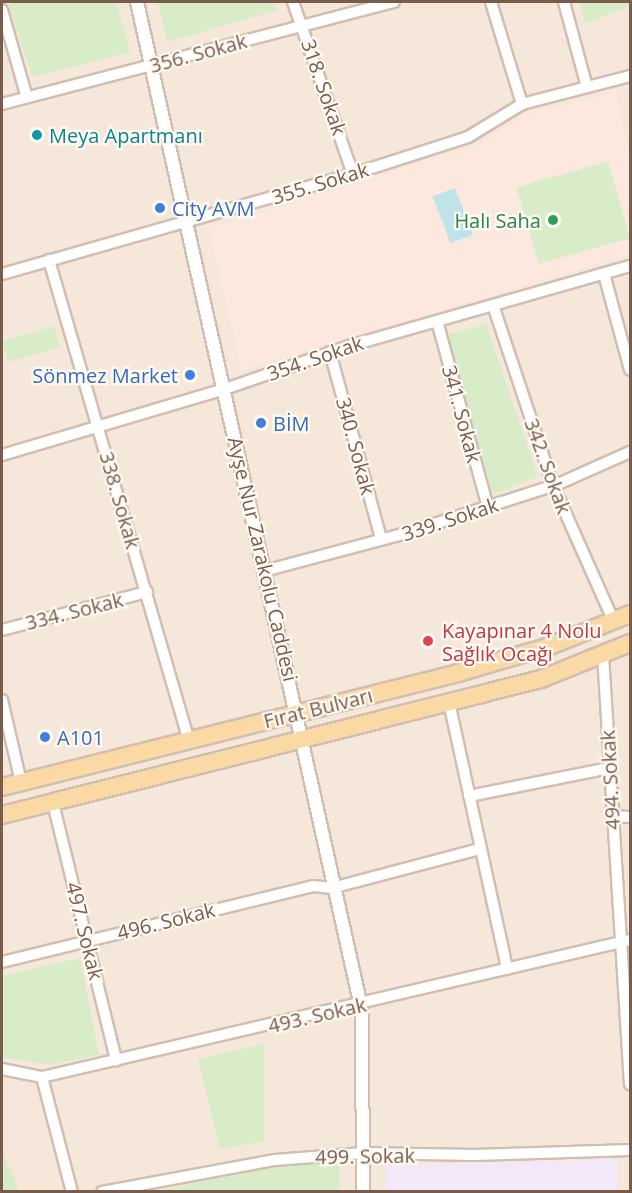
<!DOCTYPE html>
<meta charset="utf-8">
<style>
body{margin:0}
#map{position:relative;width:632px;height:1193px;overflow:hidden;background:#fdf6ec;font-family:"Open Sans",sans-serif}
div>[style]{position:absolute}
.residential>*{inset:0;background:#f5e8da;transform-origin:0 0}
.commercial>*{inset:0;background:#fde8e0}
.education>*{inset:0;background:#f3e8fa}
.green>*{inset:0;background:#d8ecc9;transform-origin:0 0}
.water>*{inset:0;background:#bfe3e8;transform-origin:0 0}
.roads{filter:drop-shadow(2px 0 #d1beb0) drop-shadow(-2px 0 #d1beb0) drop-shadow(0 2px #d1beb0) drop-shadow(0 -2px #d1beb0)}
.minor>*{height:10px;margin:-5px;padding:0 5px;transform-origin:5px;border-radius:5px;background:#fff}
.tertiary>*{height:12px;margin:-6px;padding:0 6px;transform-origin:6px;border-radius:6px;background:#fff}
.primary>*{height:16px;margin:-8px;padding:0 8px;transform-origin:8px;border-radius:8px;background:#fbd9a5}
.dots>*{width:16px;height:16px;translate:-50% -50%;box-sizing:border-box;border:3px solid #fffaf3;border-radius:50%}
span{translate:-50% -50%;white-space:nowrap;text-align:center;line-height:1.15;-webkit-text-stroke:4.5px #fffaf3;paint-order:stroke}
.street-label{font-size:20px;color:#7a5c4d}
.culture-label{font-size:20px;color:#0d838f}
.left{translate:0 -50%;text-align:left}
.shop-label{font-size:20px;color:#366cbe}
.right{translate:-100% -50%;text-align:right}
.leisure-label{font-size:20px;color:#27864d}
.health-label{font-size:20px;color:#be3a42}
.frame{position:absolute;inset:0;border:3px solid #7a5c4d;pointer-events:none}
</style>
<div id="map">
<div class="residential">
<div style="left:2px;top:2px;width:628px;height:1189px"></div>
</div>
<div class="commercial">
<div style="clip-path:polygon(615px 92px,630px 155px,630px 254px,242px 370px,209px 228px,475px 147px,521px 117px)"></div>
</div>
<div class="education">
<div style="clip-path:polygon(617px 1159px,618px 1191px,386px 1191px,386px 1166px)"></div>
</div>
<div class="green">
<div style="clip-path:polygon(8px 2px,116px 2px,130px 52px,32px 77px)"></div>
<div style="clip-path:polygon(158px 2px,274px 2px,278px 10px,167px 42px)"></div>
<div style="clip-path:polygon(579px 2px,630px 2px,630px 6px,585px 23px)"></div>
<div style="left:608px;top:161px;width:80px;height:95px;rotate:74deg"></div>
<div style="clip-path:polygon(486px 324px,538px 477px,493px 494px,447px 335px)"></div>
<div style="left:54px;top:326px;width:22px;height:54px;rotate:74deg"></div>
<div style="clip-path:polygon(80px 958px,99px 1055px,50px 1065px,2px 1057px,2px 976px)"></div>
<div style="clip-path:polygon(264px 1044px,264px 1141px,220px 1149px,198px 1059px)"></div>
<div style="clip-path:polygon(2px 1153px,7px 1161px,19px 1191px,2px 1191px)"></div>
<div style="clip-path:polygon(340px 1163px,339px 1191px,152px 1192px,283px 1164px)"></div>
</div>
<div class="water">
<div style="left:455px;top:188px;width:50px;height:24px;rotate:69deg"></div>
</div>
<div class="roads">
<div class="minor">
<div style="left:293px;top:2px;width:182px;rotate:70.8deg"></div>
<div style="left:491px;top:2px;width:107px;rotate:73.1deg"></div>
<div style="left:564px;top:2px;width:88px;rotate:74.9deg"></div>
<div style="left:2px;top:10px;width:91px;rotate:74.1deg"></div>
<div style="left:2px;top:104px;width:405px;rotate:-14.6deg"></div>
<div style="left:49px;top:260px;width:501px;rotate:73.77deg"></div>
<div style="left:2px;top:274px;width:365px;rotate:-15.9deg"></div>
<div style="left:353px;top:174px;width:121px;rotate:-17.8deg"></div>
<div style="left:468px;top:137px;width:63px;rotate:-31.4deg"></div>
<div style="left:522px;top:104px;width:112px;rotate:-14.5deg"></div>
<div style="left:604px;top:274px;width:99px;rotate:74.8deg"></div>
<div style="left:493px;top:305px;width:190px;rotate:71.6deg"></div>
<div style="left:553px;top:485px;width:150px;rotate:66deg"></div>
<div style="left:437px;top:321px;width:193px;rotate:74.7deg"></div>
<div style="left:330px;top:352px;width:194px;rotate:74.7deg"></div>
<div style="left:2px;top:455px;width:233px;rotate:-16.5deg"></div>
<div style="left:225px;top:389px;width:131px;rotate:-19.1deg"></div>
<div style="left:349px;top:346px;width:292px;rotate:-15.9deg"></div>
<div style="left:264px;top:571px;width:144px;rotate:-14.9deg"></div>
<div style="left:403px;top:534px;width:163px;rotate:-17.9deg"></div>
<div style="left:558px;top:484px;width:79px;rotate:-24deg"></div>
<div style="left:2px;top:630px;width:150px;rotate:-14.7deg"></div>
<div style="left:603px;top:655px;width:430px;rotate:86.4deg"></div>
<div style="left:2px;top:700px;width:84px;rotate:77deg"></div>
<div style="left:449px;top:702px;width:273px;rotate:77.7deg"></div>
<div style="left:469px;top:796px;width:143px;rotate:-11.3deg"></div>
<div style="left:53px;top:803px;width:265px;rotate:76.2deg"></div>
<div style="left:611px;top:816px;width:19px;rotate:3deg"></div>
<div style="left:2px;top:962px;width:320px;rotate:-13.7deg"></div>
<div style="left:313px;top:886px;width:19px;rotate:6deg"></div>
<div style="left:332px;top:888px;width:153px;rotate:-14.8deg"></div>
<div style="left:2px;top:1069px;width:41px;rotate:11.3deg"></div>
<div style="left:42px;top:1077px;width:604px;rotate:-13.12deg"></div>
<div style="left:42px;top:1077px;width:119px;rotate:75.4deg"></div>
<div style="left:102px;top:1192px;width:176px;rotate:-10.5deg"></div>
<div style="left:275px;top:1160px;width:89px;rotate:-4.5deg"></div>
<div style="left:364px;top:1153px;width:110px;rotate:1deg"></div>
<div style="left:474px;top:1155px;width:156px;rotate:-1.8deg"></div>
</div>
<div class="tertiary">
<div style="left:137px;top:2px;width:1034px;rotate:77.43deg"></div>
<div style="left:362px;top:1011px;width:181px;rotate:89.7deg"></div>
</div>
<div class="primary">
<div style="left:2px;top:787px;width:470px;rotate:-14deg"></div>
<div style="left:458px;top:673px;width:93px;rotate:-16.3deg"></div>
<div style="left:547px;top:647px;width:89px;rotate:-21.7deg"></div>
<div style="left:2px;top:815px;width:556px;rotate:-14.16deg"></div>
<div style="left:541px;top:679px;width:96px;rotate:-22deg"></div>
</div>
</div>
<div class="dots">
<div style="left:37px;top:135px;background:#0f9aa8"></div>
<div style="left:160px;top:208px;background:#3f7fe0"></div>
<div style="left:553px;top:220px;background:#2e9e5b"></div>
<div style="left:190px;top:375px;background:#3f7fe0"></div>
<div style="left:261px;top:423px;background:#3f7fe0"></div>
<div style="left:428px;top:641px;background:#e0444e"></div>
<div style="left:45px;top:737px;background:#3f7fe0"></div>
</div>
<div class="street-label">
<span style="left:198px;top:53px;rotate:-15deg">356. Sokak</span>
<span style="left:324px;top:87px;rotate:71deg">318. Sokak</span>
<span style="left:320px;top:183px;rotate:-17deg">355. Sokak</span>
<span style="left:315px;top:358px;rotate:-19deg">354. Sokak</span>
<span style="left:462px;top:414px;rotate:75deg">341. Sokak</span>
<span style="left:356px;top:446px;rotate:75deg">340. Sokak</span>
<span style="left:548px;top:466px;rotate:70deg">342. Sokak</span>
<span style="left:120px;top:500px;rotate:74deg">338. Sokak</span>
<span style="left:450px;top:519px;rotate:-18deg">339. Sokak</span>
<span style="left:263px;top:559px;rotate:77deg">Ayşe Nur Zarakolu Caddesi</span>
<span style="left:74px;top:611px;rotate:-14deg">334. Sokak</span>
<span style="left:318px;top:708px;rotate:-14deg">Fırat Bulvarı</span>
<span style="left:610px;top:780px;rotate:-93deg">494. Sokak</span>
<span style="left:166px;top:921px;rotate:-14deg">496. Sokak</span>
<span style="left:85px;top:931px;rotate:76deg">497. Sokak</span>
<span style="left:317px;top:1015px;rotate:-13deg">493. Sokak</span>
<span style="left:365px;top:1156px;rotate:-1deg">499. Sokak</span>
</div>
<div class="culture-label">
<span class="left" style="left:49px;top:135px">Meya Apartmanı</span>
</div>
<div class="shop-label">
<span class="left" style="left:172px;top:208px">City AVM</span>
<span class="right" style="left:178px;top:375px">Sönmez Market</span>
<span class="left" style="left:273px;top:423px">BİM</span>
<span class="left" style="left:57px;top:737px">A101</span>
</div>
<div class="leisure-label">
<span class="right" style="left:541px;top:220px">Halı Saha</span>
</div>
<div class="health-label">
<span class="left" style="left:442px;top:642px">Kayapınar 4 Nolu<br>Sağlık Ocağı</span>
</div>
<div class="frame"></div>
</div>
